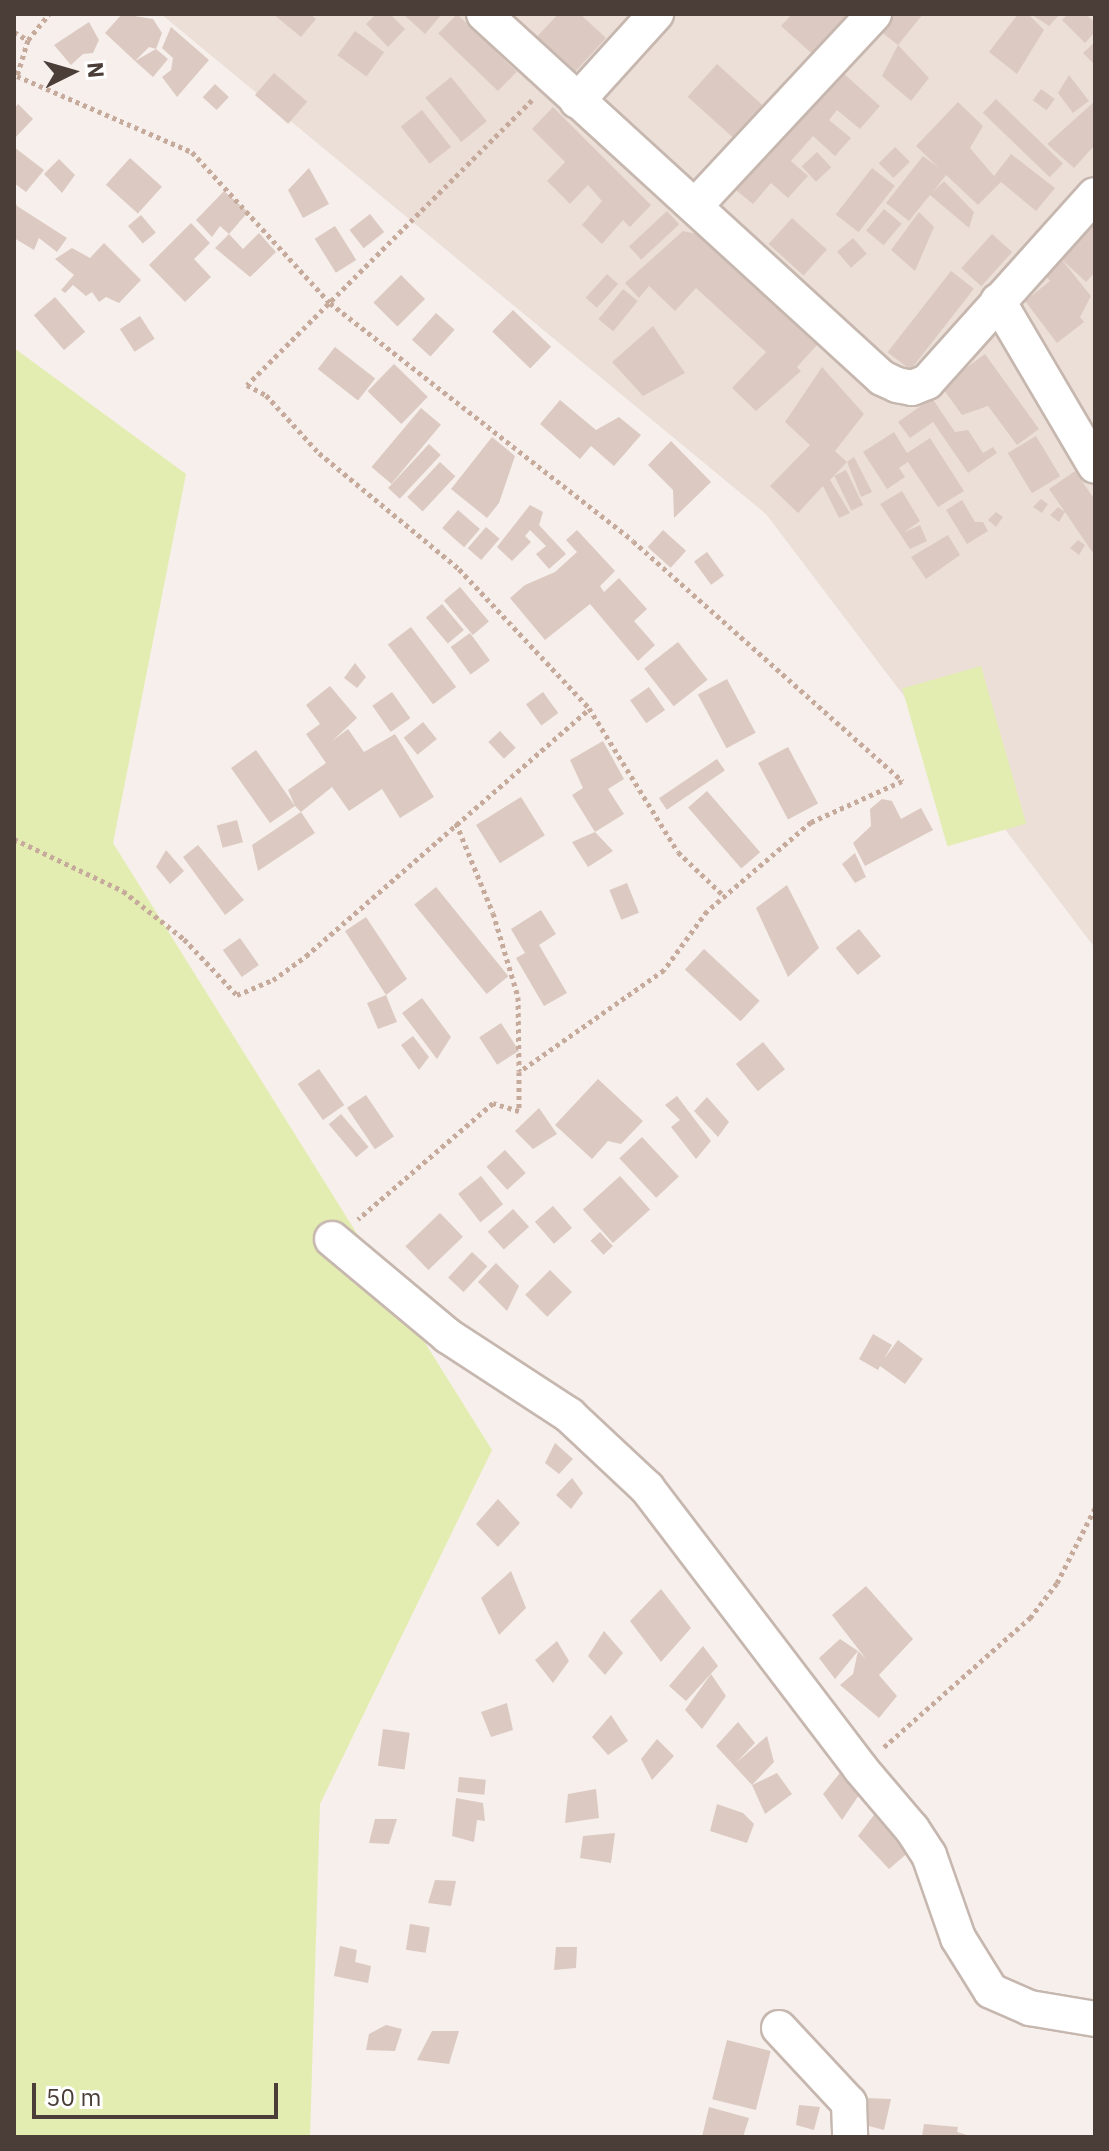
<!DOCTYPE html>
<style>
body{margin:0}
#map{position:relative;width:1109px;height:2151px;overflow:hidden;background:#f6efeb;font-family:"IBM Plex Sans",sans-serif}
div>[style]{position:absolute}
.residential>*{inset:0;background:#ebdfd8}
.green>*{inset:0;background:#e4edb1;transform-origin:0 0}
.building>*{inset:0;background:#dccac2;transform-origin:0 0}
.path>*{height:5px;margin-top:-2.5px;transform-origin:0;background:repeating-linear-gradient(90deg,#c6aa9c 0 4px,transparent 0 8px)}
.roads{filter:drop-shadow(2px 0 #c6b7af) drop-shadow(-2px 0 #c6b7af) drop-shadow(0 2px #c6b7af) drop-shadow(0 -2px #c6b7af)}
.street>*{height:34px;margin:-17px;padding:0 17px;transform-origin:17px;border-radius:17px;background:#fff}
span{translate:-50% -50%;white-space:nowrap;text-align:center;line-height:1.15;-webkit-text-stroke:6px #fff;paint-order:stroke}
.frame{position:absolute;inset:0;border:16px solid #4b3e38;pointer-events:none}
.north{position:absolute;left:32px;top:32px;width:80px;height:80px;-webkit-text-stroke:6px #fff;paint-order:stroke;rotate:85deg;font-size:22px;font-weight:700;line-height:32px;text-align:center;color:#4b3e38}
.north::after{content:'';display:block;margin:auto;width:28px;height:36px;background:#4b3e38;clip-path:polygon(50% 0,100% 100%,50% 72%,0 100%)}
.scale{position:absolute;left:32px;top:2083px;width:246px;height:36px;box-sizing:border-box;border:4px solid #4b3e38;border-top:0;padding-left:10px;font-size:24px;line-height:28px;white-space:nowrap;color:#4b3e38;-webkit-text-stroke:6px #fff;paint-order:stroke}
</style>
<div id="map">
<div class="residential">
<div style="clip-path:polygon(161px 14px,1095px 14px,1095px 948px,766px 514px)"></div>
</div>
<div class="green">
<div style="clip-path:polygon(14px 348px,186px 474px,113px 843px,492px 1450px,320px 1804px,310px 2137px,14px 2137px)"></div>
<div style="left:981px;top:666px;width:164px;height:82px;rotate:74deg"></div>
</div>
<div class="building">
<div style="clip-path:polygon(122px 14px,153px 19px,162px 33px,156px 49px,168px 59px,153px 77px,135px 61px,156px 49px,149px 47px,135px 61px,105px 33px)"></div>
<div style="clip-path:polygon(273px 14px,310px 14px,316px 19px,301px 37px)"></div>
<div style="clip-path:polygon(376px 14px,390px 14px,405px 29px,388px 47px,366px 24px)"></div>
<div style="clip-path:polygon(403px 14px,442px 14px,425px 34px)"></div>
<div style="left:457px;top:14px;width:83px;height:27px;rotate:44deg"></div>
<div style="clip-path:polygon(558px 14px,580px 14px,606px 38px,573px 74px,535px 39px)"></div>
<div style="clip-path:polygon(792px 14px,857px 14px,817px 58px,781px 26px)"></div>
<div style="clip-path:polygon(885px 14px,923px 14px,898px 45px,875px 27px)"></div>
<div style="clip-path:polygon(1018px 14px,1028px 14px,1044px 30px,1017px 74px,989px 52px)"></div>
<div style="clip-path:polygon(1031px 14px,1060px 14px,1049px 26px)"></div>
<div style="clip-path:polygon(1068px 14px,1086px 14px,1095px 23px,1095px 32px,1085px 43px,1062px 20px)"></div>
<div style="clip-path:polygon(89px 22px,99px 40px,93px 53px,83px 54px,71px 65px,54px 45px)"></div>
<div style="clip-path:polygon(171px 27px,209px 60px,177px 97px,162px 77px,171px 70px,173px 58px,162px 48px)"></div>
<div style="left:355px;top:31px;width:36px;height:30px;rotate:36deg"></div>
<div style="clip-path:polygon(1095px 42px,1095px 65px,1083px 53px)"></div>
<div style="clip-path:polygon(898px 45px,929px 78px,911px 101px,882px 76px)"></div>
<div style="left:717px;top:64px;width:63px;height:44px;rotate:42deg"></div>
<div style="clip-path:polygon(833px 64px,880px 106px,860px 129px,837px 110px,829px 120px,851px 138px,835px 156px,813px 136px,791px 161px,808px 176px,788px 198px,771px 183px,753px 204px,727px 183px)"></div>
<div style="left:274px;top:73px;width:44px;height:29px;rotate:41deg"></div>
<div style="clip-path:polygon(1069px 75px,1089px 101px,1073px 113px,1058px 93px)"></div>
<div style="left:451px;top:77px;width:57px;height:33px;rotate:51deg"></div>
<div style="left:215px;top:84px;width:19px;height:18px;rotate:43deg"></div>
<div style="left:1041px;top:89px;width:17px;height:14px;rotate:36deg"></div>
<div style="left:996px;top:99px;width:93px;height:19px;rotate:44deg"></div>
<div style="clip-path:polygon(1095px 101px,1095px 145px,1074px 168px,1047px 144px)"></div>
<div style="clip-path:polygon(958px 102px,983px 126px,970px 148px,994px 176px,1011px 154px,1055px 188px,1036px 211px,1001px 182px,978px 205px,946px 175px,933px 192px,944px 181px,974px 212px,969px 228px,930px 195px,909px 221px,886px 203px,923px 156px,939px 168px,916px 146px)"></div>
<div style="clip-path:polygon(18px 104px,33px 119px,14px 139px,14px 109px)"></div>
<div style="clip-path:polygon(553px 107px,651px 205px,630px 227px,623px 220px,602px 244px,582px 225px,602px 201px,588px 185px,570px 204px,547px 181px,565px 162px,532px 129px)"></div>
<div style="left:422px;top:110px;width:47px;height:27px;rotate:52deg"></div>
<div style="clip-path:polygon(14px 147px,44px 170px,26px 192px,14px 183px)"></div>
<div style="left:895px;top:147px;width:21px;height:23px;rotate:45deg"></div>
<div style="left:817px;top:152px;width:21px;height:21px;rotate:47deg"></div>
<div style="left:130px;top:158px;width:43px;height:36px;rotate:42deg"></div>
<div style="clip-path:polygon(59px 159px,75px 175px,62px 193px,44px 174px)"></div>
<div style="clip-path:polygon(309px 168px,329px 204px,303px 218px,288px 190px)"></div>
<div style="left:872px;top:168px;width:29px;height:59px;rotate:38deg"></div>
<div style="clip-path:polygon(224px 191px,248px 212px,229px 234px,220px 226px,212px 237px,196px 220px)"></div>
<div style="clip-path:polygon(14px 199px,17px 206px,67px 238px,57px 252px,39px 238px,34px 250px,14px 238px)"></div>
<div style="left:884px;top:209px;width:23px;height:28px;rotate:40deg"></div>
<div style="left:667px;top:211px;width:18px;height:52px;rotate:47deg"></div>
<div style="clip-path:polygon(919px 212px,934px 227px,915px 271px,891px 250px)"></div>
<div style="left:370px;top:214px;width:23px;height:26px;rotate:52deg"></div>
<div style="clip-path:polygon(1095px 214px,1095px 272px,1086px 282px,1057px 255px)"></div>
<div style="left:141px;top:215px;width:23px;height:17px;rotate:50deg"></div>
<div style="left:792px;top:218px;width:47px;height:35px;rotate:42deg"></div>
<div style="clip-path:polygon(191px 223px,210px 243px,194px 259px,211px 277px,185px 302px,149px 265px)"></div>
<div style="left:335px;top:226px;width:40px;height:24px;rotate:58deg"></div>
<div style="clip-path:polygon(683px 231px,697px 234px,817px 345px,797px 367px,801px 371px,756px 411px,732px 388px,766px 352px,696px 288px,675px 311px,649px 286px,639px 298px,625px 283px)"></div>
<div style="clip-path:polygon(259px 233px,276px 252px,250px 277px,215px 248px,229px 234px,243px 249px)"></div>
<div style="left:992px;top:234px;width:27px;height:46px;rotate:42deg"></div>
<div style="left:853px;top:238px;width:21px;height:21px;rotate:49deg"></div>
<div style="clip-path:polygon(104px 243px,141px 280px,119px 303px,106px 297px,99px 302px,92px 292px,86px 296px,73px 285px,65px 293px,61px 290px,74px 275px,55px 259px,72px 248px,90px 258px)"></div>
<div style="clip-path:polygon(1062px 260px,1091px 296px,1080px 317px,1084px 322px,1057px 343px,1025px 301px,1050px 281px,1045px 275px)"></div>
<div style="left:951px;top:271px;width:29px;height:103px;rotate:38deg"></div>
<div style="left:607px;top:274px;width:15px;height:32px;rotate:42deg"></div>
<div style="left:401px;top:275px;width:34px;height:39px;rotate:45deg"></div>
<div style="left:623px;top:289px;width:19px;height:39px;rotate:39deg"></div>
<div style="left:55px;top:297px;width:46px;height:28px;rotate:49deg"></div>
<div style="left:513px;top:310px;width:53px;height:30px;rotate:44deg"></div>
<div style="left:436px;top:313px;width:25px;height:36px;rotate:42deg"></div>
<div style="left:140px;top:316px;width:27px;height:24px;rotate:57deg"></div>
<div style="clip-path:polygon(653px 326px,685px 373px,643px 396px,612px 362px)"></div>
<div style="left:335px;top:347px;width:51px;height:28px;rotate:38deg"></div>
<div style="clip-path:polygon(985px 354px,1039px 429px,1017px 445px,988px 406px,962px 415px,941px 386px)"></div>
<div style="left:394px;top:364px;width:47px;height:38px;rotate:44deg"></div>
<div style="clip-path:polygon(822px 367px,864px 414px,835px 451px,847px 462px,830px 480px,850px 513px,839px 518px,823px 486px,798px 513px,770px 486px,810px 445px,785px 422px)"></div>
<div style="clip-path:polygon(932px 398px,955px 432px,968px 430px,983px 453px,993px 447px,997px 453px,968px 473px,933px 422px,910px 438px,898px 422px)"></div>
<div style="clip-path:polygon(560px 400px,596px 430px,619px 417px,641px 435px,614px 466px,591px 446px,580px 459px,540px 424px)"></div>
<div style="left:421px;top:408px;width:26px;height:77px;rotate:40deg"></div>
<div style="clip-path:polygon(894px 432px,907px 453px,930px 438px,964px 491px,938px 507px,908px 462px,899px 468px,905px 477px,887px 489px,863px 452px)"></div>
<div style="left:1036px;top:436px;width:47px;height:33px;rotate:59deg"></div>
<div style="clip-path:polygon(492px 437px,515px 456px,499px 503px,487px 518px,451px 489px)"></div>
<div style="clip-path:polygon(671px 441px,711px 482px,674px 518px,673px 490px,648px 465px)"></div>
<div style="left:429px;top:444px;width:16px;height:60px;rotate:43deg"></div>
<div style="clip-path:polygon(854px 457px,872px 492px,861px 497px,847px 462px)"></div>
<div style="left:440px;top:462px;width:21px;height:48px;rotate:43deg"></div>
<div style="left:846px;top:470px;width:39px;height:13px;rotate:64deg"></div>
<div style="clip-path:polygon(1075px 471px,1095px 500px,1095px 556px,1065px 512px,1059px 522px,1050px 515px,1058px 507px,1065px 512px,1049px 489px)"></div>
<div style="clip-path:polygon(902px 491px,920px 521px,903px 533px,920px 525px,927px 541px,910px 549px,880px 504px)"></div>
<div style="clip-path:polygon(1041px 499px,1048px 504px,1042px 513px,1033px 507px)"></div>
<div style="clip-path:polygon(962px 500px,975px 522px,983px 522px,988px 531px,967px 544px,946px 510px)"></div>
<div style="clip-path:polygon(530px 505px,543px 512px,539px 525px,566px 554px,549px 569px,536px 554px,546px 546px,530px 530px,525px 536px,531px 542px,512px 561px,497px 547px)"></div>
<div style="left:458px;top:510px;width:29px;height:24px;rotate:41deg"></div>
<div style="clip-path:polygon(996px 512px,1003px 517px,996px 527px,988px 520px)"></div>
<div style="left:486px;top:527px;width:18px;height:28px;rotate:41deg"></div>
<div style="clip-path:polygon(577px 530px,615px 571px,600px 586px,604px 592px,619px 578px,647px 609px,634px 621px,655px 645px,638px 661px,590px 604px,545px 640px,510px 598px,525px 585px,555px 572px,577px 552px,566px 540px)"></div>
<div style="left:663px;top:530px;width:31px;height:23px;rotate:42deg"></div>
<div style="clip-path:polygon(948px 535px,960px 555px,926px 579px,911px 557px)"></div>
<div style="clip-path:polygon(1078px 540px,1085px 545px,1079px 555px,1070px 548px)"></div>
<div style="left:707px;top:552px;width:29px;height:16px;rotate:54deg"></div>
<div style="left:460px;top:587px;width:45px;height:21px;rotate:50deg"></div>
<div style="left:442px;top:604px;width:34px;height:21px;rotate:50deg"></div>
<div style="left:411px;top:627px;width:75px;height:29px;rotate:53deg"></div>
<div style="left:470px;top:633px;width:34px;height:24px;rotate:54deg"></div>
<div style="left:678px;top:642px;width:48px;height:43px;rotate:52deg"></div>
<div style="clip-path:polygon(355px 663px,366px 677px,357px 688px,344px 678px)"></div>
<div style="left:727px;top:679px;width:61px;height:33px;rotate:62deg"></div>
<div style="clip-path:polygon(330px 686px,357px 718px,332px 741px,348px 729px,364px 752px,395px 734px,434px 797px,400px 818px,382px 789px,349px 811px,332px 787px,301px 812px,295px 806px,270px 823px,231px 768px,256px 750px,295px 806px,288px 790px,326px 763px,306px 734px,320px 724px,306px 705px)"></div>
<div style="left:649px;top:687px;width:28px;height:23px;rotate:55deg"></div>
<div style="left:392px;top:692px;width:32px;height:24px;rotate:55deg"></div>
<div style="left:543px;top:692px;width:26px;height:21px;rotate:54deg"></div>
<div style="left:423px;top:722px;width:22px;height:25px;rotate:51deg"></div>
<div style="left:500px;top:731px;width:23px;height:16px;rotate:47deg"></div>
<div style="clip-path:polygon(603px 741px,624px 779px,608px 789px,624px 814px,595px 832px,572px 795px,583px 788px,570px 760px)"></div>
<div style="left:788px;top:747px;width:64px;height:34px;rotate:62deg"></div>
<div style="left:717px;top:759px;width:14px;height:70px;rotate:56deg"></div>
<div style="left:707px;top:791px;width:81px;height:25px;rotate:49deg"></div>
<div style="left:521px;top:797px;width:45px;height:53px;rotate:58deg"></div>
<div style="clip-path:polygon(882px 799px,892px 801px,901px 819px,921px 808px,933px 830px,865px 866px,853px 843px,871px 826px,870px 809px)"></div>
<div style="clip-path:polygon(301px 812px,315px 833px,258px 871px,252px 845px)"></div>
<div style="left:237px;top:820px;width:23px;height:21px;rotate:75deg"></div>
<div style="clip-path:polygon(595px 832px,613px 851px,588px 867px,572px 842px)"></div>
<div style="clip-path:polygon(198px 845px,244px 900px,225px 915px,183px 857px)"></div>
<div style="clip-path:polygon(166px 850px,184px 871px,170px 884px,156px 867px)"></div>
<div style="clip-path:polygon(855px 853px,866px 877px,855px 883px,842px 864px)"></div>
<div style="left:627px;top:883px;width:32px;height:19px;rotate:68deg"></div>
<div style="clip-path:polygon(787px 885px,819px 948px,788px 977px,756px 908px)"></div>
<div style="left:436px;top:887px;width:115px;height:28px;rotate:51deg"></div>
<div style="clip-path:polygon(541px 910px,556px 934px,539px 945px,567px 993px,544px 1006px,516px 958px,525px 953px,511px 929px)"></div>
<div style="clip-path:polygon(366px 917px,407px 979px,386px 995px,397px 1022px,378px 1029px,367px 1003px,386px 995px,345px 931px)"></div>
<div style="left:859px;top:929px;width:35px;height:30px;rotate:51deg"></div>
<div style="left:240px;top:938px;width:33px;height:21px;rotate:55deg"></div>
<div style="left:704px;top:949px;width:76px;height:28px;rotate:43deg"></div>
<div style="clip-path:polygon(422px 998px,451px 1037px,437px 1059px,402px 1013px)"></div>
<div style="left:501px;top:1023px;width:33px;height:26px;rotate:57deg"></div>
<div style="clip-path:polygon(413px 1036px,429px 1057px,419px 1070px,401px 1045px)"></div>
<div style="left:763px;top:1042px;width:35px;height:35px;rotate:51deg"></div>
<div style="left:319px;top:1069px;width:44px;height:26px;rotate:55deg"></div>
<div style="clip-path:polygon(598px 1079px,643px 1121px,621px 1144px,608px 1141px,592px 1159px,555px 1125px)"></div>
<div style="left:366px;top:1095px;width:50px;height:23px;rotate:56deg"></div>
<div style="clip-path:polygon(677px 1096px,711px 1141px,696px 1159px,671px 1127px,680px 1120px,665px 1105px)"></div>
<div style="clip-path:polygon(707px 1097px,729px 1122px,718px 1137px,694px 1111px)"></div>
<div style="clip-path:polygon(539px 1108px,557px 1134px,533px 1149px,515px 1131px)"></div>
<div style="left:341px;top:1114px;width:43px;height:16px;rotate:50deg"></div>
<div style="left:642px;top:1137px;width:54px;height:31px;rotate:47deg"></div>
<div style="left:505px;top:1150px;width:31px;height:25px;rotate:48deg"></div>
<div style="left:481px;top:1176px;width:36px;height:29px;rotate:52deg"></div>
<div style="left:620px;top:1176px;width:45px;height:50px;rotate:48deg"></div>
<div style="left:553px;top:1206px;width:29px;height:24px;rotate:49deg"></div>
<div style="left:513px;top:1209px;width:24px;height:34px;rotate:48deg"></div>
<div style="left:440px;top:1213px;width:33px;height:48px;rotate:46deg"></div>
<div style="left:600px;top:1232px;width:19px;height:13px;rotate:47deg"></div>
<div style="left:472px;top:1252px;width:21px;height:35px;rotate:43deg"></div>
<div style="clip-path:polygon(496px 1263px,519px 1286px,507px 1311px,478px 1282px)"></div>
<div style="left:550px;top:1270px;width:31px;height:35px;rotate:45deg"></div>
<div style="clip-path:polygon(873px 1334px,892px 1345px,884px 1359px,898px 1340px,923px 1359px,905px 1384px,880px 1366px,878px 1370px,859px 1359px)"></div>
<div style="clip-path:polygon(555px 1443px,573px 1459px,559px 1474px,545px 1463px)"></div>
<div style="clip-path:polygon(572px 1478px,583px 1493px,571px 1509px,556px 1495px)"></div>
<div style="clip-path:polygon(498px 1499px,520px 1523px,498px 1547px,476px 1524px)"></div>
<div style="clip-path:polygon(511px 1571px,526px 1608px,499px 1635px,481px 1598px)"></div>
<div style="clip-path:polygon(866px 1586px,913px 1639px,879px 1675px,897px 1696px,879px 1718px,840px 1685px,853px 1674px,858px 1651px,835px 1679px,819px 1658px,840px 1639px,858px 1651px,866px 1659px,832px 1615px)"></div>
<div style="clip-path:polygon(661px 1589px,691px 1628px,661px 1662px,630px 1621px)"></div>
<div style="clip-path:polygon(604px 1631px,623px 1653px,605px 1675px,588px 1656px)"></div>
<div style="clip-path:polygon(557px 1641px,569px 1661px,553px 1683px,535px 1660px)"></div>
<div style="clip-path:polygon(703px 1646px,718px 1666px,686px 1701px,669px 1686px)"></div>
<div style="clip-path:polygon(711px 1674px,726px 1696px,702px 1729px,685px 1710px)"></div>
<div style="clip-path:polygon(507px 1703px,513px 1730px,491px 1737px,481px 1712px)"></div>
<div style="clip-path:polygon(611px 1715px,628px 1741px,608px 1755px,592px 1737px)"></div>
<div style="clip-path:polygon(738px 1722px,755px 1743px,736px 1763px,767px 1736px,774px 1762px,752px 1785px,777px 1773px,792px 1794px,765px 1814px,752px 1785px,716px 1746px)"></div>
<div style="left:383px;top:1729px;width:27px;height:37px;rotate:8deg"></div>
<div style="clip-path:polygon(657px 1739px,674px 1756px,652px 1780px,641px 1759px)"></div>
<div style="clip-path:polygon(840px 1773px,859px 1795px,842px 1820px,823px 1794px)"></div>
<div style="left:459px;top:1777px;width:27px;height:15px;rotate:6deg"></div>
<div style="clip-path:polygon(596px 1789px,599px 1818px,565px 1823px,568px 1794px)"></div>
<div style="clip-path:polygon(456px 1798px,483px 1803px,485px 1821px,477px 1820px,474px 1842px,452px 1836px)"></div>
<div style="clip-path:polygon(717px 1804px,743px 1813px,754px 1824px,747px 1843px,710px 1831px)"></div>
<div style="clip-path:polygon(877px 1811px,911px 1850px,889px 1869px,858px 1836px)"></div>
<div style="clip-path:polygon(375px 1819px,397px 1819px,389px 1844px,369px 1843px)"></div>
<div style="clip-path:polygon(615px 1833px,611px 1863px,580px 1858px,583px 1836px)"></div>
<div style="clip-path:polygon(435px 1880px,456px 1881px,451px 1906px,428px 1903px)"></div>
<div style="left:410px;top:1924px;width:20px;height:26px;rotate:9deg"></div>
<div style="clip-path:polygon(340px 1946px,357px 1950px,355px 1962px,371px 1966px,368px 1983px,334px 1976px)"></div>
<div style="clip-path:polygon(556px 1947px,577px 1947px,576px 1968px,554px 1970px)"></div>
<div style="clip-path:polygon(386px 2025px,402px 2029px,395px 2051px,366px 2050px,369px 2034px)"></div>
<div style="clip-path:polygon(432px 2031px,459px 2031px,449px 2064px,417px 2060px)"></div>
<div style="left:727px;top:2040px;width:45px;height:61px;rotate:14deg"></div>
<div style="clip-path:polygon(866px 2098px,891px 2099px,884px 2130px,865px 2125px)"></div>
<div style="clip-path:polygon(799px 2105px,820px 2107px,814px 2130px,796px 2125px)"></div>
<div style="clip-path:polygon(709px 2107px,749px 2118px,743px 2137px,702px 2137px)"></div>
<div style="clip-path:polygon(924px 2124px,958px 2127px,957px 2132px,974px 2137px,922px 2137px)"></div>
</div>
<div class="path">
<div style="left:14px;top:32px;width:16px;rotate:30deg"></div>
<div style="left:28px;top:40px;width:33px;rotate:-51deg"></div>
<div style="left:28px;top:40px;width:38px;rotate:107deg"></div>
<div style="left:17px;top:76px;width:191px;rotate:23.5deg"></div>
<div style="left:192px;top:152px;width:205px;rotate:47.6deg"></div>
<div style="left:330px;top:303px;width:385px;rotate:38.1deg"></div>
<div style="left:633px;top:541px;width:361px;rotate:41.7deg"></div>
<div style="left:902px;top:781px;width:100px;rotate:155.7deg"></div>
<div style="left:811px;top:822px;width:137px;rotate:139.4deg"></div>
<div style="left:707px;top:911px;width:73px;rotate:126.1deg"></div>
<div style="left:664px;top:970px;width:177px;rotate:144.9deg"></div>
<div style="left:519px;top:1072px;width:39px;rotate:90deg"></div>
<div style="left:519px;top:1111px;width:27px;rotate:-163deg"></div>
<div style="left:493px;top:1103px;width:178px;rotate:139.3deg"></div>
<div style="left:532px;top:100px;width:403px;rotate:135deg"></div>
<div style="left:247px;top:385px;width:21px;rotate:28deg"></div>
<div style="left:266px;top:395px;width:79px;rotate:47.6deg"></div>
<div style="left:319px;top:453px;width:182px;rotate:39.6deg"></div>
<div style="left:459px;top:569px;width:190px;rotate:46.9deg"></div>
<div style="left:589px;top:708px;width:169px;rotate:58.3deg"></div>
<div style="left:678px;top:852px;width:64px;rotate:43.7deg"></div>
<div style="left:456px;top:823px;width:97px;rotate:67.7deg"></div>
<div style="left:493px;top:913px;width:88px;rotate:73.4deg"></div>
<div style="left:518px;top:997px;width:74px;rotate:89.2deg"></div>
<div style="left:14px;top:839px;width:121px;rotate:25.5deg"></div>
<div style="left:123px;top:891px;width:78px;rotate:38.2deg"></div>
<div style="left:184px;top:939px;width:77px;rotate:46.6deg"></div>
<div style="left:237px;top:995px;width:39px;rotate:-23deg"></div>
<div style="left:273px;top:980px;width:41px;rotate:-36deg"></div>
<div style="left:306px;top:956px;width:376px;rotate:-41.1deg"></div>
<div style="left:884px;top:1747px;width:195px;rotate:-41.5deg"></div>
<div style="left:1030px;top:1618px;width:44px;rotate:-52.4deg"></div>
<div style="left:1057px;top:1583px;width:84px;rotate:-63.1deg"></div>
</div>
<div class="roads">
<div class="street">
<div style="left:484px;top:14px;width:539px;rotate:42.45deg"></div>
<div style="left:882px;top:378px;width:17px;rotate:25deg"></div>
<div style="left:897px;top:385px;width:15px;rotate:11deg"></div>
<div style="left:912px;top:388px;width:16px;rotate:-22deg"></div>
<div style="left:927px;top:382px;width:251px;rotate:-48.1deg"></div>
<div style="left:577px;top:101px;width:118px;rotate:-47.8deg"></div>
<div style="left:696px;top:205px;width:261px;rotate:-47deg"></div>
<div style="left:998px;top:301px;width:191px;rotate:59.5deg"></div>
<div style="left:332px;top:1239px;width:151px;rotate:39.9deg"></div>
<div style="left:448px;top:1336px;width:145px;rotate:33.1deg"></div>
<div style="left:569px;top:1415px;width:107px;rotate:43.1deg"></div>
<div style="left:647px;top:1488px;width:352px;rotate:52.7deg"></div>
<div style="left:860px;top:1768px;width:80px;rotate:49.6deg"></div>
<div style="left:912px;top:1829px;width:31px;rotate:57deg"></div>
<div style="left:929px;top:1855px;width:88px;rotate:70.7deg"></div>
<div style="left:958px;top:1938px;width:62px;rotate:58.1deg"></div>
<div style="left:991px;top:1991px;width:43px;rotate:23.6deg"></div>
<div style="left:1030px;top:2008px;width:66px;rotate:9.6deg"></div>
<div style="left:779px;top:2028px;width:103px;rotate:47deg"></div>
<div style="left:849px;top:2103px;width:34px;rotate:88deg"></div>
</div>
</div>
<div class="frame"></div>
<div class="north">N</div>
<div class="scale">50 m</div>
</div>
